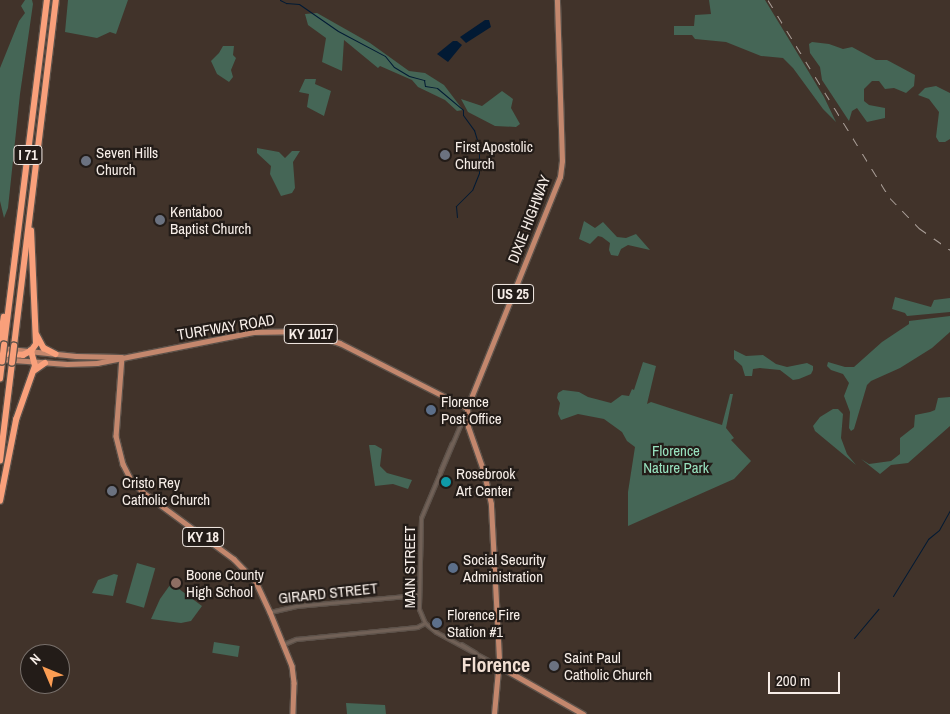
<!DOCTYPE html>
<style>
body{margin:0}
#map{position:relative;width:950px;height:714px;overflow:hidden;background:#41332a;font-family:"Archivo Narrow",sans-serif}
div>[style]{position:absolute}
.green>*{inset:0;background:#456656;transform-origin:0 0}
.water>*{inset:0;background:#021a34}
.stream>*{height:1px;margin:-0.5px;padding:0 0.5px;transform-origin:0.5px;border-radius:0.5px;background:#021a34}
.roads{filter:drop-shadow(1px 0 #5d524a) drop-shadow(-1px 0 #5d524a) drop-shadow(0 1px #5d524a) drop-shadow(0 -1px #5d524a)}
.tertiary>*{height:3px;margin:-1.5px;padding:0 1.5px;transform-origin:1.5px;border-radius:1.5px;background:#716157}
.primary>*{height:4.5px;margin:-2.25px;padding:0 2.25px;transform-origin:2.25px;border-radius:2.25px;background:#c3876d}
.motorway>*{height:5.5px;margin:-2.75px;padding:0 2.75px;transform-origin:2.75px;border-radius:2.75px;background:#f9a07b}
.rail>*{height:1px;margin-top:-0.5px;transform-origin:0;background:repeating-linear-gradient(90deg,#aa9f98 0 9px,transparent 0 18px)}
.bridges{filter:drop-shadow(1px 0 #5d524a) drop-shadow(-1px 0 #5d524a) drop-shadow(0 1px #5d524a) drop-shadow(0 -1px #5d524a)}
.motorway-bridge>*{height:5.5px;margin:-2.75px;padding:0 2.75px;transform-origin:2.75px;border-radius:2.75px;background:#f9a07b}
.dots>*{width:14px;height:14px;translate:-50% -50%;box-sizing:border-box;border:2px solid #231c18;border-radius:50%}
span{translate:-50% -50%;white-space:nowrap;text-align:center;line-height:1.15;-webkit-text-stroke:4.5px #231c18;paint-order:stroke}
.shield-label span{padding:1px 4px;background:#231c18;border:1px solid;border-radius:4px;-webkit-text-stroke-width:0}
.shield-label{font-size:14px;color:#f7eee8;font-weight:700}
.poi-label{font-size:15px;color:#f7eee8}
.left{translate:0 -50%;text-align:left}
.street-label{font-size:15px;color:#f7eee8}
.park-label{font-size:15px;color:#98e2bf}
.district-label{font-size:20px;color:#f2e0d4;font-weight:700}
.north{position:absolute;left:20px;top:644px;width:50px;height:50px;box-sizing:border-box;background:#231c18;border:1px solid #78706b;border-radius:50%;rotate:315deg;font-size:14px;font-weight:700;line-height:20px;text-align:center;color:#f7eee8}
.north::after{content:'';display:block;margin:auto;width:18px;height:22px;background:#fc9d53;clip-path:polygon(50% 0,100% 100%,50% 72%,0 100%)}
.scale{position:absolute;left:768px;top:672px;width:72px;height:22px;box-sizing:border-box;border:2px solid #f7eee8;border-top:0;padding-left:6px;font-size:15px;line-height:18px;white-space:nowrap;color:#f7eee8;-webkit-text-stroke:4px #231c18;paint-order:stroke}
</style>
<div id="map">
<div class="green">
<div style="clip-path:polygon(25px 0,32px 0,33px 4px,20px 94px,8px 208px,4px 218px,0 201px,0 68px,19px 21px,25px 13px,21px 6px)"></div>
<div style="clip-path:polygon(68px 0,128px 0,116px 34px,110px 32px,97px 38px,65px 32px)"></div>
<div style="clip-path:polygon(709px 0,765px 0,824px 97px,836px 122px,823px 109px,793px 68px,783px 58px,761px 56px,726px 42px,695px 39px,692px 35px,674px 35px,674px 26px,694px 26px,695px 15px,711px 14px)"></div>
<div style="clip-path:polygon(317px 13px,370px 43px,409px 71px,425px 73px,444px 85px,463px 110px,457px 111px,445px 100px,418px 87px,412px 80px,380px 66px,378px 68px,344px 40px,342px 71px,322px 62px,326px 38px,308px 25px,305px 14px)"></div>
<div style="clip-path:polygon(812px 42px,829px 44px,843px 49px,852px 47px,876px 60px,887px 60px,915px 75px,914px 86px,906px 93px,894px 88px,885px 89px,879px 81px,872px 81px,864px 89px,864px 101px,869px 105px,885px 108px,885px 118px,867px 122px,857px 108px,852px 111px,849px 121px,822px 80px,820px 67px,810px 53px,809px 44px)"></div>
<div style="clip-path:polygon(223px 46px,234px 46px,233px 55px,236px 58px,231px 70px,233px 77px,229px 82px,217px 74px,211px 61px,219px 53px)"></div>
<div style="clip-path:polygon(305px 79px,316px 79px,315px 84px,331px 91px,324px 116px,307px 107px,309px 94px,299px 92px)"></div>
<div style="clip-path:polygon(936px 86px,950px 93px,950px 139px,945px 142px,939px 142px,936px 137px,939px 112px,929px 99px,918px 95px,925px 88px)"></div>
<div style="clip-path:polygon(502px 91px,513px 99px,511px 108px,520px 124px,516px 127px,495px 126px,468px 112px,461px 99px,482px 106px)"></div>
<div style="clip-path:polygon(257px 148px,279px 152px,285px 158px,292px 151px,300px 151px,293px 162px,295px 188px,292px 193px,281px 196px,270px 174px,271px 166px,257px 153px)"></div>
<div style="clip-path:polygon(584px 221px,595px 228px,603px 222px,617px 237px,626px 238px,636px 234px,650px 250px,628px 245px,621px 249px,618px 256px,611px 255px,609px 250px,610px 243px,602px 237px,598px 236px,590px 244px,579px 239px)"></div>
<div style="clip-path:polygon(895px 297px,931px 307px,934px 300px,950px 298px,950px 312px,907px 316px,905px 313px,892px 309px)"></div>
<div style="clip-path:polygon(950px 316px,950px 332px,932px 348px,900px 368px,871px 381px,867px 385px,854px 429px,851px 431px,849px 428px,850px 412px,844px 396px,849px 383px,843px 374px,831px 370px,827px 366px,828px 362px,845px 367px,854px 367px,882px 342px,909px 324px,909px 321px)"></div>
<div style="clip-path:polygon(734px 350px,746px 356px,763px 355px,776px 364px,787px 367px,807px 363px,813px 366px,813px 370px,811px 374px,799px 379px,793px 380px,780px 370px,760px 368px,753px 369px,752px 376px,745px 376px,742px 366px,734px 359px)"></div>
<div style="clip-path:polygon(643px 362px,656px 366px,647px 404px,651px 402px,722px 425px,730px 394px,733px 394px,726px 428px,734px 438px,731px 440px,751px 461px,734px 479px,628px 526px,628px 492px,635px 447px,627px 441px,622px 432px,604px 419px,578px 414px,561px 420px,558px 414px,560px 403px,557px 398px,558px 393px,563px 390px,579px 392px,588px 397px,611px 403px,622px 395px,629px 396px,632px 389px,634px 390px)"></div>
<div style="clip-path:polygon(950px 397px,950px 426px,908px 463px,891px 465px,880px 474px,861px 459px,869px 464px,891px 461px,900px 454px,900px 438px,914px 427px,915px 415px,930px 412px,935px 410px,938px 398px)"></div>
<div style="clip-path:polygon(833px 409px,838px 409px,843px 414px,841px 438px,847px 454px,856px 465px,815px 431px,813px 426px,820px 417px)"></div>
<div style="clip-path:polygon(369px 445px,375px 445px,382px 449px,380px 466px,387px 473px,412px 480px,408px 489px,393px 484px,375px 486px)"></div>
<div style="left:137px;top:563px;width:19px;height:41px;rotate:16deg"></div>
<div style="clip-path:polygon(114px 574px,118px 575px,113px 596px,92px 593px,98px 580px)"></div>
<div style="clip-path:polygon(170px 585px,175px 586px,202px 606px,191px 621px,181px 623px,151px 619px,160px 599px)"></div>
<div style="left:214px;top:642px;width:26px;height:11px;rotate:9deg"></div>
<div style="clip-path:polygon(346px 703px,385px 705px,386px 714px,347px 714px)"></div>
</div>
<div class="water">
<div style="clip-path:polygon(485px 20px,489px 20px,491px 27px,466px 43px,460px 37px)"></div>
<div style="clip-path:polygon(453px 41px,457px 41px,462px 45px,448px 62px,437px 54px)"></div>
</div>
<div class="stream">
<div style="left:280px;top:0;width:7px;rotate:27deg"></div>
<div style="left:286px;top:3px;width:13px;rotate:4deg"></div>
<div style="left:299px;top:4px;width:47px;rotate:34.7deg"></div>
<div style="left:338px;top:31px;width:53px;rotate:28deg"></div>
<div style="left:385px;top:56px;width:14px;rotate:51deg"></div>
<div style="left:394px;top:67px;width:17px;rotate:31deg"></div>
<div style="left:409px;top:76px;width:16px;rotate:15deg"></div>
<div style="left:424px;top:80px;width:6px;rotate:81deg"></div>
<div style="left:425px;top:86px;width:12px;rotate:9deg"></div>
<div style="left:437px;top:88px;width:34px;rotate:40deg"></div>
<div style="left:463px;top:110px;width:5px;rotate:90deg"></div>
<div style="left:463px;top:115px;width:19px;rotate:54deg"></div>
<div style="left:474px;top:130px;width:17px;rotate:73deg"></div>
<div style="left:479px;top:146px;width:27px;rotate:90deg"></div>
<div style="left:479px;top:173px;width:18px;rotate:112deg"></div>
<div style="left:472px;top:190px;width:23px;rotate:135deg"></div>
<div style="left:456px;top:206px;width:11px;rotate:85deg"></div>
<div style="left:893px;top:596px;width:67px;rotate:-58.4deg"></div>
<div style="left:928px;top:539px;width:14px;rotate:-39deg"></div>
<div style="left:939px;top:530px;width:23px;rotate:-61deg"></div>
<div style="left:854px;top:638px;width:38px;rotate:-50deg"></div>
</div>
<div class="roads">
<div class="tertiary">
<div style="left:467px;top:409px;width:118px;rotate:112.9deg"></div>
<div style="left:421px;top:518px;width:91px;rotate:91.3deg"></div>
<div style="left:419px;top:609px;width:15px;rotate:67deg"></div>
<div style="left:425px;top:623px;width:14px;rotate:39deg"></div>
<div style="left:436px;top:632px;width:72px;rotate:28.4deg"></div>
<div style="left:440px;top:471px;width:30px;rotate:-67deg"></div>
<div style="left:270px;top:612px;width:27px;rotate:-13deg"></div>
<div style="left:296px;top:606px;width:122px;rotate:-5.2deg"></div>
<div style="left:284px;top:644px;width:13px;rotate:-23deg"></div>
<div style="left:296px;top:639px;width:122px;rotate:-5.7deg"></div>
<div style="left:417px;top:627px;width:9px;rotate:-27deg"></div>
<div style="left:461px;top:644px;width:17px;rotate:31deg"></div>
</div>
<div class="primary">
<div style="left:0;top:348px;width:76px;rotate:6deg"></div>
<div style="left:76px;top:356px;width:44px;rotate:1.3deg"></div>
<div style="left:122px;top:357px;width:79px;rotate:94.3deg"></div>
<div style="left:116px;top:436px;width:29px;rotate:76deg"></div>
<div style="left:123px;top:464px;width:18px;rotate:63deg"></div>
<div style="left:131px;top:480px;width:17px;rotate:45deg"></div>
<div style="left:143px;top:492px;width:113px;rotate:36.4deg"></div>
<div style="left:234px;top:559px;width:32px;rotate:46deg"></div>
<div style="left:256px;top:582px;width:33px;rotate:65deg"></div>
<div style="left:270px;top:612px;width:58px;rotate:67.8deg"></div>
<div style="left:292px;top:666px;width:17px;rotate:83deg"></div>
<div style="left:294px;top:683px;width:31px;rotate:92deg"></div>
<div style="left:0;top:359px;width:67px;rotate:4.3deg"></div>
<div style="left:67px;top:364px;width:30px;rotate:-2deg"></div>
<div style="left:97px;top:363px;width:159px;rotate:-11.2deg"></div>
<div style="left:253px;top:332px;width:39px;rotate:-1deg"></div>
<div style="left:292px;top:331px;width:26px;rotate:11deg"></div>
<div style="left:318px;top:336px;width:23px;rotate:18deg"></div>
<div style="left:340px;top:343px;width:143px;rotate:27.1deg"></div>
<div style="left:499px;top:666px;width:97px;rotate:29.7deg"></div>
<div style="left:494px;top:714px;width:55px;rotate:-84.8deg"></div>
<div style="left:499px;top:659px;width:155px;rotate:-93deg"></div>
<div style="left:491px;top:504px;width:35px;rotate:-103deg"></div>
<div style="left:483px;top:470px;width:46px;rotate:-109.2deg"></div>
<div style="left:468px;top:427px;width:19px;rotate:-93deg"></div>
<div style="left:467px;top:408px;width:249px;rotate:-68.1deg"></div>
<div style="left:560px;top:177px;width:16px;rotate:-83deg"></div>
<div style="left:562px;top:161px;width:161px;rotate:-91.8deg"></div>
</div>
<div class="motorway">
<div style="left:37px;top:335px;width:15px;rotate:62deg"></div>
<div style="left:44px;top:348px;width:13px;rotate:27deg"></div>
<div style="left:0;top:341px;width:24px;rotate:-81deg"></div>
<div style="left:4px;top:345px;width:348px;rotate:-82.9deg"></div>
<div style="left:14px;top:346px;width:349px;rotate:-83.1deg"></div>
<div style="left:0;top:354px;width:23px;rotate:2deg"></div>
<div style="left:23px;top:355px;width:9px;rotate:-27deg"></div>
<div style="left:31px;top:351px;width:9px;rotate:-54deg"></div>
<div style="left:36px;top:344px;width:113px;rotate:-92.5deg"></div>
<div style="left:35px;top:370px;width:12px;rotate:-35deg"></div>
<div style="left:0;top:379px;width:17px;rotate:-83deg"></div>
<div style="left:0;top:461px;width:99px;rotate:-83deg"></div>
<div style="left:0;top:501px;width:83px;rotate:-78.8deg"></div>
<div style="left:16px;top:420px;width:57px;rotate:-70.6deg"></div>
<div style="left:35px;top:366px;width:16px;rotate:-105deg"></div>
</div>
</div>
<div class="rail">
<div style="left:768px;top:0;width:233px;rotate:58.4deg"></div>
<div style="left:890px;top:198px;width:42px;rotate:46deg"></div>
<div style="left:919px;top:228px;width:38px;rotate:35deg"></div>
</div>
<div class="bridges">
<div class="motorway-bridge">
<div style="left:2px;top:362px;width:17px;rotate:-83deg"></div>
<div style="left:12px;top:363px;width:17px;rotate:-83deg"></div>
</div>
</div>
<div class="dots">
<div style="left:445px;top:155px;background:#6b7280"></div>
<div style="left:86px;top:161px;background:#6b7280"></div>
<div style="left:160px;top:220px;background:#6b7280"></div>
<div style="left:431px;top:410px;background:#5c6f8a"></div>
<div style="left:446px;top:482px;background:#0f9aa8"></div>
<div style="left:112px;top:491px;background:#6b7280"></div>
<div style="left:453px;top:568px;background:#5c6f8a"></div>
<div style="left:176px;top:583px;background:#8d6e63"></div>
<div style="left:437px;top:623px;background:#5c6f8a"></div>
<div style="left:554px;top:666px;background:#6b7280"></div>
</div>
<div class="shield-label">
<span style="left:28px;top:155px">I 71</span>
<span style="left:513px;top:294px">US 25</span>
<span style="left:311px;top:334px">KY 1017</span>
<span style="left:203px;top:537px">KY 18</span>
</div>
<div class="poi-label">
<span class="left" style="left:455px;top:155px">First Apostolic<br>Church</span>
<span class="left" style="left:96px;top:161px">Seven Hills<br>Church</span>
<span class="left" style="left:170px;top:220px">Kentaboo<br>Baptist Church</span>
<span class="left" style="left:441px;top:410px">Florence<br>Post Office</span>
<span class="left" style="left:456px;top:482px">Rosebrook<br>Art Center</span>
<span class="left" style="left:122px;top:491px">Cristo Rey<br>Catholic Church</span>
<span class="left" style="left:463px;top:568px">Social Security<br>Administration</span>
<span class="left" style="left:186px;top:583px">Boone County<br>High School</span>
<span class="left" style="left:447px;top:623px">Florence Fire<br>Station #1</span>
<span class="left" style="left:564px;top:666px">Saint Paul<br>Catholic Church</span>
</div>
<div class="street-label">
<span style="left:529px;top:219px;rotate:-69deg">DIXIE HIGHWAY</span>
<span style="left:226px;top:327px;rotate:-9deg">TURFWAY ROAD</span>
<span style="left:410px;top:567px;rotate:-90deg">MAIN STREET</span>
<span style="left:328px;top:593px;rotate:-6deg">GIRARD STREET</span>
</div>
<div class="park-label">
<span style="left:676px;top:459px">Florence<br>Nature Park</span>
</div>
<div class="district-label">
<span style="left:496px;top:664px">Florence</span>
</div>
<div class="north">N</div>
<div class="scale">200 m</div>
</div>
